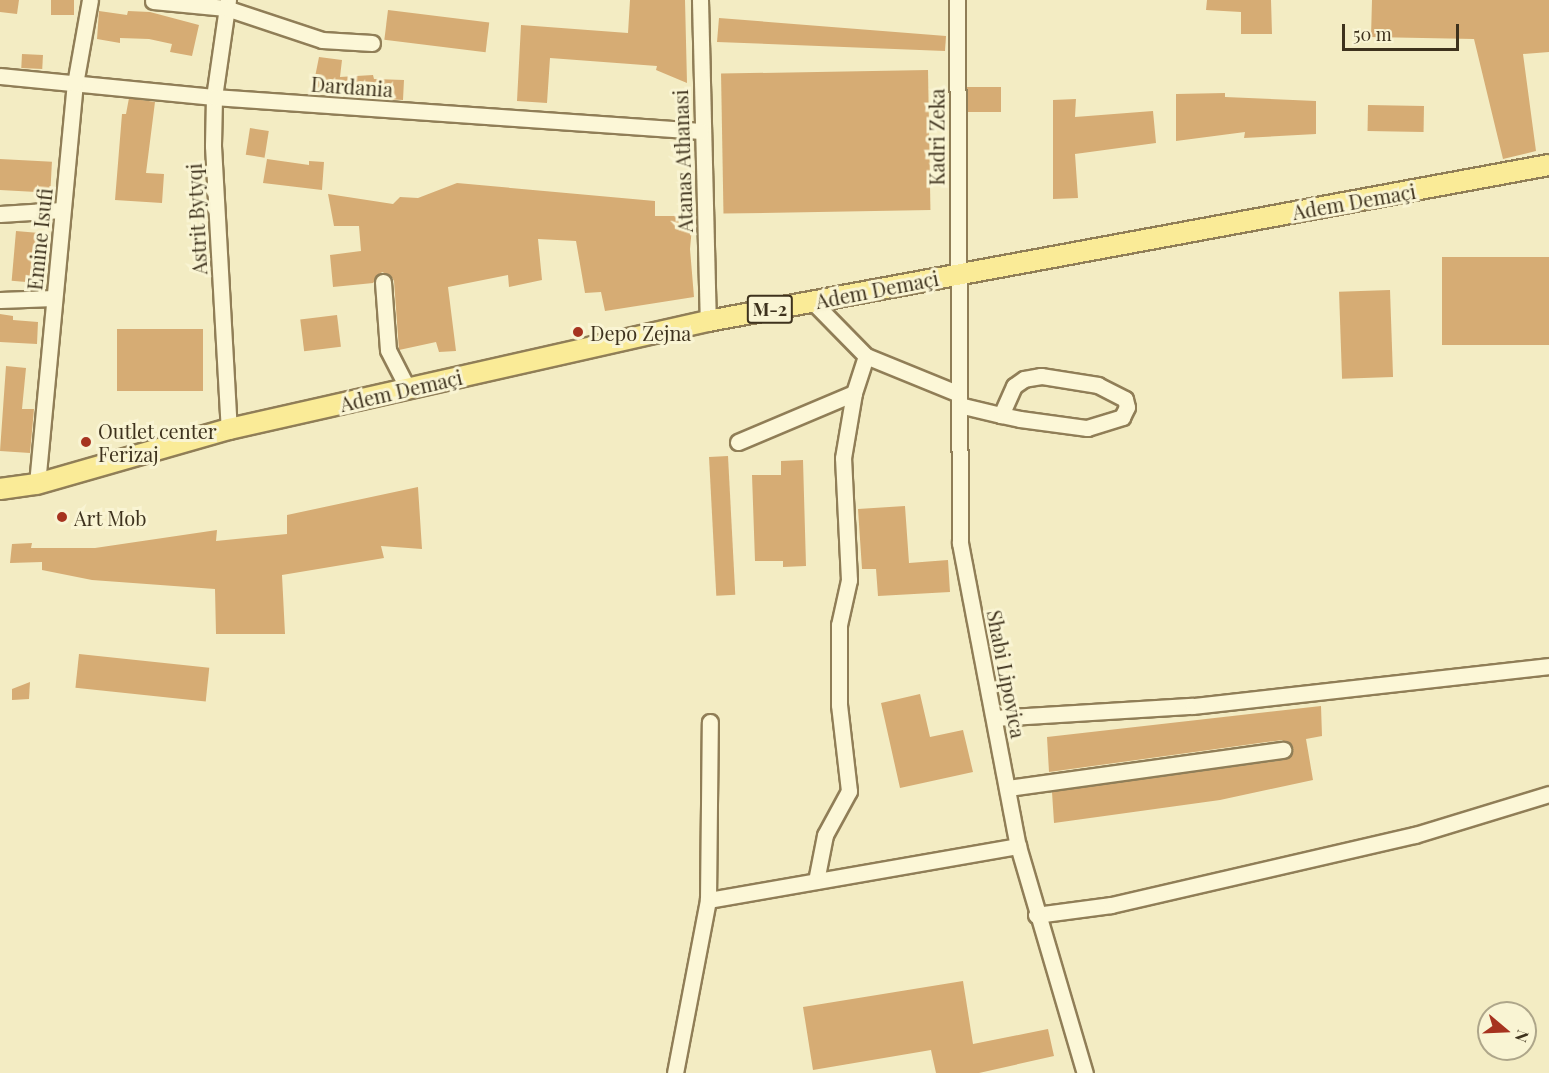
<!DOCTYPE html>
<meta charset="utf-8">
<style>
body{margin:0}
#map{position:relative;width:1549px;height:1073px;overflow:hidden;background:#f3ecc3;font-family:"Playfair Display",serif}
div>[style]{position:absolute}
.building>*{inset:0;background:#d6ac74;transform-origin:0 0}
.roads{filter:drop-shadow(2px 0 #907e57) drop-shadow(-2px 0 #907e57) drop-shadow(0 2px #907e57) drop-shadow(0 -2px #907e57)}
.minor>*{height:15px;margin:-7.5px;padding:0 7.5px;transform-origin:7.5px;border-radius:7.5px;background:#fcf7d7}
.major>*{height:20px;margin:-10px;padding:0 10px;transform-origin:10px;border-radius:10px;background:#faeb97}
.dots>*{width:16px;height:16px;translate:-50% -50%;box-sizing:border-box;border:3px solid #f9f4d3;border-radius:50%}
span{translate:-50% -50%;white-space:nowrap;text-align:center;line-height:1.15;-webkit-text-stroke:6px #f9f4d3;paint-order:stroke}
.shield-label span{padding:2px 4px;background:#f9f4d3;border:2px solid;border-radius:4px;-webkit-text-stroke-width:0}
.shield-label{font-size:18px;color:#3e321d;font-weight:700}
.street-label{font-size:20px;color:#3e321d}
.poi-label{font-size:20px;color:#3e321d}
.left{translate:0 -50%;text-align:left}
.north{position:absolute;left:1477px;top:1001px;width:60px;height:60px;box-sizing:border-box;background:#f9f4d3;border:2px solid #aea68a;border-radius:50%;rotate:109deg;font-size:16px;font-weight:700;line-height:24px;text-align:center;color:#3e321d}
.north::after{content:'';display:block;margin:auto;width:21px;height:27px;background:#a6331f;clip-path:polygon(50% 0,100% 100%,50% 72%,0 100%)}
.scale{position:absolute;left:1342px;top:24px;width:117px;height:27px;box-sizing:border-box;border:3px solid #3e321d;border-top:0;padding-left:8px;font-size:18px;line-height:21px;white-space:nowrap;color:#3e321d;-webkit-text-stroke:4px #f9f4d3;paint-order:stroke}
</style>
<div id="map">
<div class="building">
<div style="clip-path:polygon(0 0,19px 0,17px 14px,0 12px)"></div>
<div style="left:51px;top:0;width:23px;height:15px"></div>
<div style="clip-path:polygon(630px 0,685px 0,687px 83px,656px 70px,657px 66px,550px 58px,547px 103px,517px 101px,521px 25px,628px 33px)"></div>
<div style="clip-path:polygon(1207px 0,1271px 0,1272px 34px,1241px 34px,1241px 12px,1206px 10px)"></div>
<div style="clip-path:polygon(1372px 0,1549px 0,1549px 52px,1523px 54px,1536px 151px,1503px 159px,1474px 39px,1371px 37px)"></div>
<div style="left:388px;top:10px;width:102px;height:30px;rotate:7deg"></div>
<div style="clip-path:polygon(99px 11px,127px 15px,128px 11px,150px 12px,199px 25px,192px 56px,170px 52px,172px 44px,149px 39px,120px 38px,120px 43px,97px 39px)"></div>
<div style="clip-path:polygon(719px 18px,946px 36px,945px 51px,717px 42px)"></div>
<div style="left:22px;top:54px;width:21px;height:14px;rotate:3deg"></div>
<div style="clip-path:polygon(319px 57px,342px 60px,340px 77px,373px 75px,374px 79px,404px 80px,403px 100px,355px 97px,355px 91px,313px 87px)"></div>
<div style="left:928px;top:70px;width:140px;height:207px;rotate:89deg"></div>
<div style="left:1001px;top:87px;width:25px;height:34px;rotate:90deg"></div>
<div style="clip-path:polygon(1225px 93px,1225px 97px,1316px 101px,1316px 134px,1244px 138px,1245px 132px,1176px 141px,1176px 94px)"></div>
<div style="clip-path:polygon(129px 98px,155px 102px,146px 173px,164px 174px,162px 203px,115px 200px,122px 114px,126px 114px)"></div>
<div style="clip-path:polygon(1076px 99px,1075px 117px,1153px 111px,1156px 143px,1075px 154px,1078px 198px,1053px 199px,1053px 100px)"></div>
<div style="left:1368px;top:105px;width:56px;height:26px;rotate:1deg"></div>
<div style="left:250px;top:128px;width:19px;height:27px;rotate:9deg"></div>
<div style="left:0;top:159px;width:52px;height:31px;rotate:3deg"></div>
<div style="clip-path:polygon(267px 159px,309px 165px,309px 161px,324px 162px,322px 190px,263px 183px)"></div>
<div style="clip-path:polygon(457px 183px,655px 201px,655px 216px,693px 216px,690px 249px,694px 297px,605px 311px,601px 292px,585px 293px,576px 241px,538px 239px,542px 280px,509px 287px,508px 275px,448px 287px,456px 351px,439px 352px,436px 342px,399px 350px,394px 281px,391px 276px,382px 272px,373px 283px,333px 287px,330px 255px,361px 251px,359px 226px,334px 226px,328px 194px,393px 204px,400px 197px,418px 198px)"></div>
<div style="left:16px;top:231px;width:32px;height:50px;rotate:5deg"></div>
<div style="left:1549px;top:257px;width:88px;height:107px;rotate:90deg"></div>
<div style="left:1390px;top:290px;width:87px;height:51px;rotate:88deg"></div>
<div style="clip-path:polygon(0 314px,13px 316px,13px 320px,38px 322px,37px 344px,0 342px)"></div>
<div style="left:337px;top:315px;width:32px;height:37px;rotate:83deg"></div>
<div style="left:117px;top:329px;width:86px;height:62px"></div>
<div style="clip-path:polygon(6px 366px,26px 368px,22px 409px,34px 409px,30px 453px,0 451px)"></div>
<div style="left:728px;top:456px;width:139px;height:19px;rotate:87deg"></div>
<div style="clip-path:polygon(803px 460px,806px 566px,783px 567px,783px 561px,755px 561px,752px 475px,781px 475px,781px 461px)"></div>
<div style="clip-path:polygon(418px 487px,422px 549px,381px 546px,384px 558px,282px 575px,285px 634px,216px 634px,215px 589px,92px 580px,42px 570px,42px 562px,10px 563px,12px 544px,32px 543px,31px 548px,95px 548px,217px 530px,216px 541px,287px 534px,287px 515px)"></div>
<div style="clip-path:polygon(905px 506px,909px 563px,948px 560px,950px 592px,878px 596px,876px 569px,862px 569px,858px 509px)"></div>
<div style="left:79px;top:654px;width:131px;height:34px;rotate:6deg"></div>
<div style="clip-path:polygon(30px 682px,29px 699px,12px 700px,12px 689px)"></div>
<div style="clip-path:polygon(920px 694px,930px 737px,963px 730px,973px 772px,900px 788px,881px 703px)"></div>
<div style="clip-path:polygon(1321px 706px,1322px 736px,1306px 739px,1313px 780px,1220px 800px,1054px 823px,1052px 792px,1284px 760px,1293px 749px,1282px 740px,1049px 772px,1047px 737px)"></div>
<div style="clip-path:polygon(963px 981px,973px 1044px,1048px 1029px,1054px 1056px,979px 1073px,936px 1073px,931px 1050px,813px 1070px,803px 1007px)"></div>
</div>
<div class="roads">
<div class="minor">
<div style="left:228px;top:0;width:98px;rotate:98.2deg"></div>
<div style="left:214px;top:97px;width:49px;rotate:91.2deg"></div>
<div style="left:213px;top:146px;width:283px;rotate:86.8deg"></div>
<div style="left:700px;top:0;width:321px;rotate:88.6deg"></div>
<div style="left:957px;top:0;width:543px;rotate:89.68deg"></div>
<div style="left:960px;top:543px;width:309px;rotate:79.2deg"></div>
<div style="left:1018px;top:846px;width:237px;rotate:73.6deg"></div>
<div style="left:153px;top:1px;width:73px;rotate:5.5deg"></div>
<div style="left:226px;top:8px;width:101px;rotate:18.4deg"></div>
<div style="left:322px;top:40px;width:50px;rotate:3.4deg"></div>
<div style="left:0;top:76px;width:215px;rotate:5.6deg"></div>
<div style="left:214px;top:97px;width:488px;rotate:4deg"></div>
<div style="left:0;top:214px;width:62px;rotate:-3.7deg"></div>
<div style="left:383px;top:282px;width:68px;rotate:85.8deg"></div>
<div style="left:388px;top:350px;width:44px;rotate:62.9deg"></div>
<div style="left:0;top:300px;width:54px;rotate:-2.1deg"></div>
<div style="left:812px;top:301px;width:77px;rotate:45.5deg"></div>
<div style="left:866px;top:356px;width:100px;rotate:22.2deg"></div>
<div style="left:959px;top:405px;width:43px;rotate:13.4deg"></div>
<div style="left:1001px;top:415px;width:19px;rotate:12deg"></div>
<div style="left:1020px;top:419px;width:68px;rotate:7.7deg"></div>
<div style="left:1087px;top:428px;width:37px;rotate:-17deg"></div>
<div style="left:1122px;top:417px;width:11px;rotate:-63deg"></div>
<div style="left:1127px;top:407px;width:8px;rotate:-104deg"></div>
<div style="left:1125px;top:399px;width:30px;rotate:-153deg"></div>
<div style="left:1098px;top:385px;width:58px;rotate:-171deg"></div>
<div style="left:1041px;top:376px;width:17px;rotate:170deg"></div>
<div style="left:1024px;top:379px;width:12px;rotate:145deg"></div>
<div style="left:1014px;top:386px;width:32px;rotate:114deg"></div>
<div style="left:738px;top:442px;width:126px;rotate:-22.9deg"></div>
<div style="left:37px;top:484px;width:402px;rotate:-84.6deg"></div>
<div style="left:75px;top:84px;width:85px;rotate:-79.9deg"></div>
<div style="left:994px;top:718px;width:199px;rotate:-3.5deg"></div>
<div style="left:1193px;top:706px;width:358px;rotate:-6.4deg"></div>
<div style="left:1008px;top:788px;width:278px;rotate:-7.9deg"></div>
<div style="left:816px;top:881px;width:47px;rotate:-78.9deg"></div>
<div style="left:825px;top:835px;width:50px;rotate:-61.4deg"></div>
<div style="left:849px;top:791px;width:87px;rotate:-96.6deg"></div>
<div style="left:839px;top:705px;width:80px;rotate:-90deg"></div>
<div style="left:839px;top:625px;width:46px;rotate:-77.5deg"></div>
<div style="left:849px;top:580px;width:122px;rotate:-92.8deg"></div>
<div style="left:843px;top:458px;width:66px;rotate:-80.4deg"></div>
<div style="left:854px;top:393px;width:39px;rotate:-72deg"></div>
<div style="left:708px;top:900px;width:315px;rotate:-9.9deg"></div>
<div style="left:1036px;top:915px;width:76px;rotate:-7.6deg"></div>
<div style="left:1111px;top:905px;width:312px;rotate:-13deg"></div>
<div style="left:1415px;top:835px;width:140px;rotate:-17deg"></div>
<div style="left:675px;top:1073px;width:176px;rotate:-79.2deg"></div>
<div style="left:708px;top:900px;width:178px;rotate:-89.4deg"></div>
</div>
<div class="major">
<div style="left:0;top:489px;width:37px;rotate:-8deg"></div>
<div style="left:37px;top:484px;width:200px;rotate:-16deg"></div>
<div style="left:229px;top:429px;width:491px;rotate:-12.7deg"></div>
<div style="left:708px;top:321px;width:855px;rotate:-10.51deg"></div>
</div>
</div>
<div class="dots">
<div style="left:578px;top:332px;background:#a6331f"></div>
<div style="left:86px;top:442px;background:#a6331f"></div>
<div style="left:62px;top:517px;background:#a6331f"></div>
</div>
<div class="shield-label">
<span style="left:770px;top:309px">M-2</span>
</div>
<div class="street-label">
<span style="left:352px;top:86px;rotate:4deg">Dardania</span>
<span style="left:936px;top:137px;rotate:-90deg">Kadri Zeka</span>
<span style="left:682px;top:161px;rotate:-92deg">Atanas Athanasi</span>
<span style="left:1354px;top:201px;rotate:-10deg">Adem Demaçi</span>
<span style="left:196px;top:219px;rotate:-93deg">Astrit Bytyqi</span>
<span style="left:39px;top:239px;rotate:-84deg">Emine Isufi</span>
<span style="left:877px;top:289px;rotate:-11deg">Adem Demaçi</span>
<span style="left:401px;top:390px;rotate:-13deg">Adem Demaçi</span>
<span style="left:1007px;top:674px;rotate:79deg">Shabi Lipovica</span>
</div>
<div class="poi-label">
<span class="left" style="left:590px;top:332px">Depo Zejna</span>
<span class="left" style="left:98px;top:442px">Outlet center<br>Ferizaj</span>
<span class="left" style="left:74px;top:517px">Art Mob</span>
</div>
<div class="north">N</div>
<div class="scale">50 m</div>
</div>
